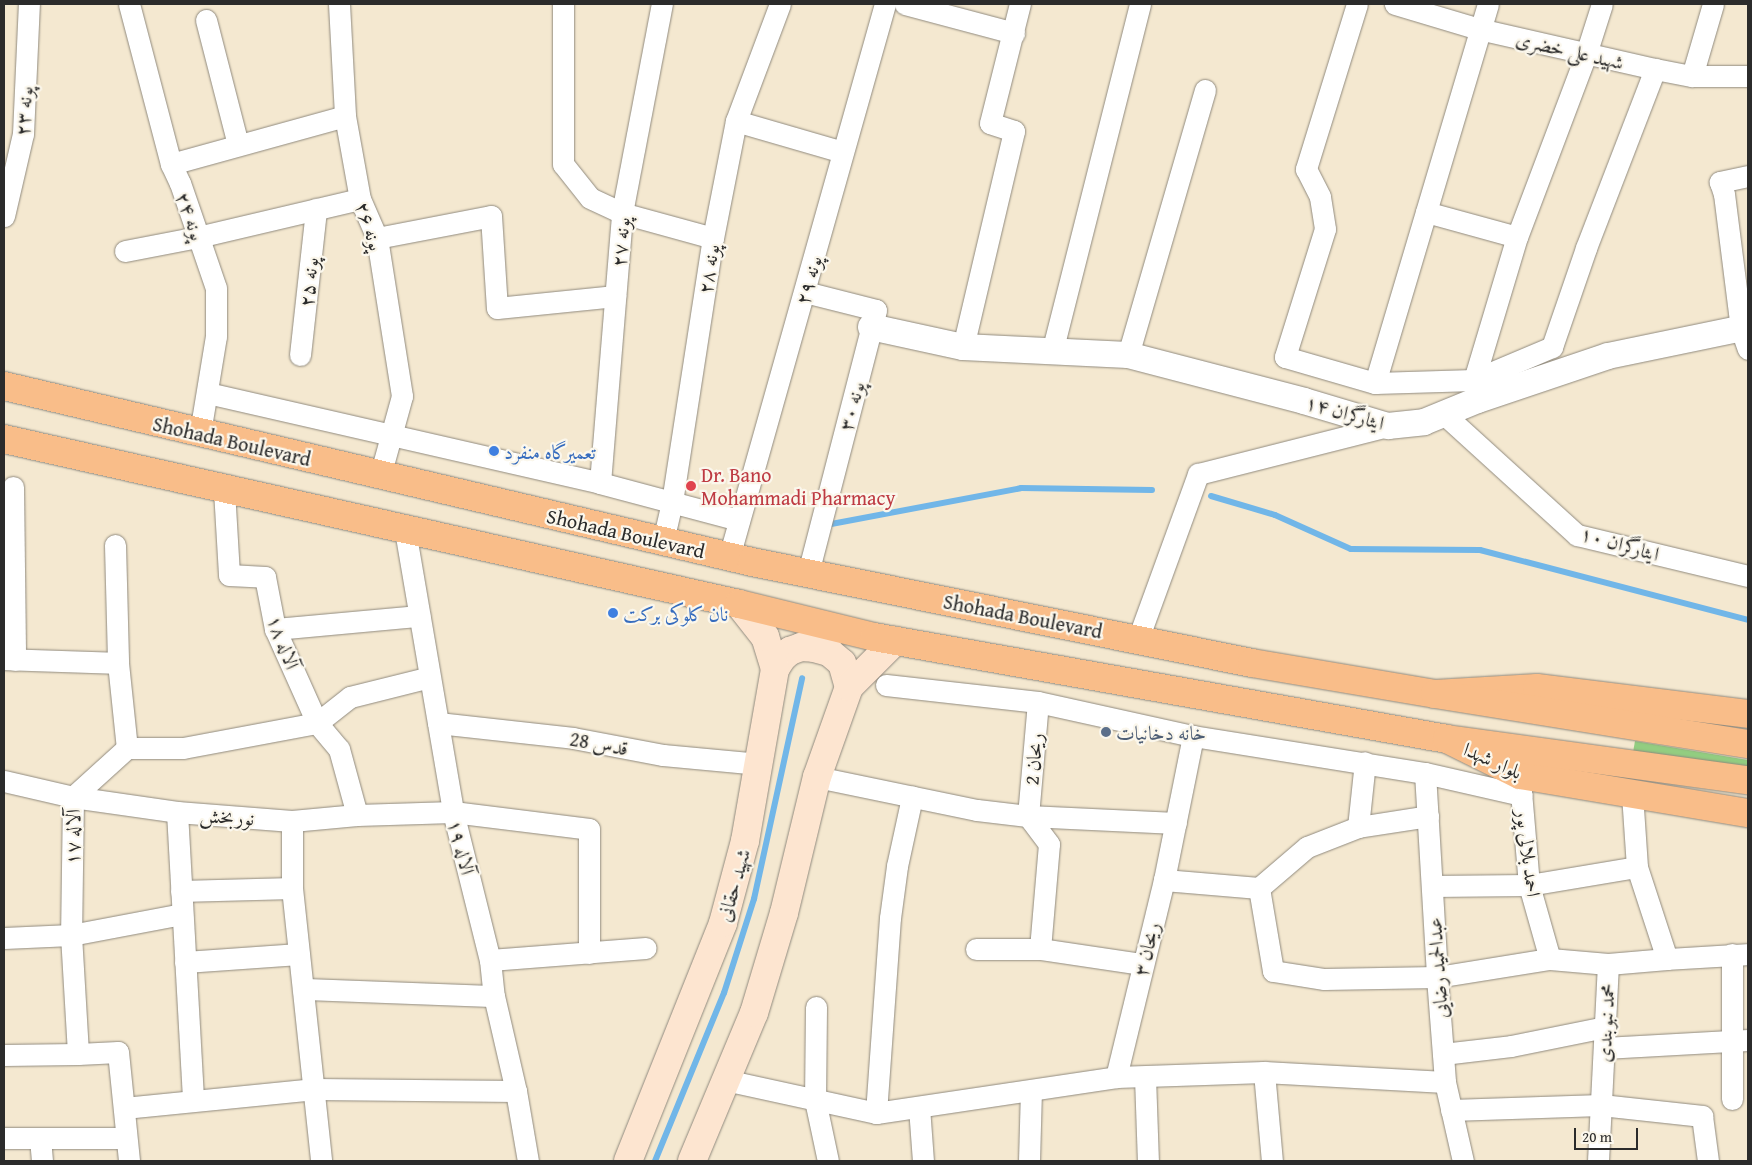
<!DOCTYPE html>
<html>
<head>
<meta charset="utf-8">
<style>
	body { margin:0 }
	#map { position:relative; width:1752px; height:1165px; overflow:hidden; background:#f4e8d0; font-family:"Gentium Book Plus",Amiri,serif }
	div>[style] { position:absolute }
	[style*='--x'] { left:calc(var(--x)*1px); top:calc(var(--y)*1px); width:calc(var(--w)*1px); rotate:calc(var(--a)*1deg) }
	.green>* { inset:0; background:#92cd81 }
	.stream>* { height:6px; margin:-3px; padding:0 3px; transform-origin:3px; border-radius:3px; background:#71b6e8 }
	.roads { filter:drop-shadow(0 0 1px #908a7e) drop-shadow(0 0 1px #908a7e) }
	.minor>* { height:21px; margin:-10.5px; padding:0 10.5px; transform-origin:10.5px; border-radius:10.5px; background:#fff }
	.tertiary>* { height:26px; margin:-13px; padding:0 13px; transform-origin:13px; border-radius:13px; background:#fff }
	.secondary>* { height:28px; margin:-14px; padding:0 14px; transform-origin:14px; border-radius:14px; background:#fde5d0 }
	.primary>* { height:28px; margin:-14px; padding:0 14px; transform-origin:14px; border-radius:14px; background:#f9bd89 }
	.trunk>* { height:28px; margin:-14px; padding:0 14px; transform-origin:14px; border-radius:14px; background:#f9bd89 }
	.dots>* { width:14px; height:14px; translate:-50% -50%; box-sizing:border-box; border:2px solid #fbf7ec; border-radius:50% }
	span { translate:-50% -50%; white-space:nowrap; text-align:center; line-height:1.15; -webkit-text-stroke:4.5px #fbf7ec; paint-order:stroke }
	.street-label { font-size:20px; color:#2b2b2b }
	.shop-label { font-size:20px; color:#366cbe }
	.left { translate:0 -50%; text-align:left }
	.health-label { font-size:20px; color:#be3a42 }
	.service-label { font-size:20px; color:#4e5e75 }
	.frame { position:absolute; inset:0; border:5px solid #2b2b2b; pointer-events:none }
	.scale { position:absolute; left:1574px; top:1128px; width:64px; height:22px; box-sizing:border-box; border:2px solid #2b2b2b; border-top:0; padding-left:6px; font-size:15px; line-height:18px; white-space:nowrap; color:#2b2b2b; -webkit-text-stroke:4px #fbf7ec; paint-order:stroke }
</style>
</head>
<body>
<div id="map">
	<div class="green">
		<i style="clip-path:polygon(1635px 741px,1748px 760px,1748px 775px,1632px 758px)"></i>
	</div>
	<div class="stream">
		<i style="--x:1211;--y:496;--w:67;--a:16.5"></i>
		<i style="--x:1275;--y:515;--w:83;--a:24.1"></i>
		<i style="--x:1351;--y:549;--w:129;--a:0.4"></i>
		<i style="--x:1480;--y:550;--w:277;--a:14.6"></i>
		<i style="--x:826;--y:525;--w:198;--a:-10.7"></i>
		<i style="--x:1021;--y:488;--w:131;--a:0.9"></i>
		<i style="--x:655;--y:1161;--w:182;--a:-67.7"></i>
		<i style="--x:724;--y:993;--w:99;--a:-72.3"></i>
		<i style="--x:754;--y:899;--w:226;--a:-77.7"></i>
	</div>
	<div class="roads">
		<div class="minor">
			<i style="--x:129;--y:4;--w:165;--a:75.3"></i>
			<i style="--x:171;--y:164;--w:21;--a:65"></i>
			<i style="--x:180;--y:183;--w:111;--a:71.1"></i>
			<i style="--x:216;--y:288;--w:48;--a:90"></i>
			<i style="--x:216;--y:336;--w:98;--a:99.4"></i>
			<i style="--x:339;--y:4;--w:112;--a:86.9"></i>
			<i style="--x:345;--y:116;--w:84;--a:79.8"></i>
			<i style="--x:360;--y:199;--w:43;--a:66.4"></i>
			<i style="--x:377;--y:238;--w:160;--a:81"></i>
			<i style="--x:402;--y:396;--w:83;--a:105.4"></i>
			<i style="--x:563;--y:4;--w:160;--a:90"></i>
			<i style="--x:563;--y:164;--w:43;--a:51.5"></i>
			<i style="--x:590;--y:198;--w:35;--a:25"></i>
			<i style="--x:622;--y:213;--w:94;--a:15.4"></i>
			<i style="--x:905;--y:4;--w:113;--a:14.9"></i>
			<i style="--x:1357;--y:4;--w:173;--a:107.2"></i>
			<i style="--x:1306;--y:169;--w:31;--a:63"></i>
			<i style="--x:1320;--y:197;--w:32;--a:81"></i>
			<i style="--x:1325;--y:229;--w:134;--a:107.4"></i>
			<i style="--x:1285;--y:357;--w:94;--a:16.1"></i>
			<i style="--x:1375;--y:383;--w:99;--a:-1.7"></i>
			<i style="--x:1474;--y:380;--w:85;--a:-22.9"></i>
			<i style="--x:1552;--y:347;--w:105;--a:-71"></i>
			<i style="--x:1586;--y:248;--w:192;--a:-68.9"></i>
			<i style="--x:1395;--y:4;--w:88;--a:16.6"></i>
			<i style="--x:1479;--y:29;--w:180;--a:12.8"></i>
			<i style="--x:1655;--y:69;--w:38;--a:11"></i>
			<i style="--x:1692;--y:76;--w:56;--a:0"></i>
			<i style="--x:206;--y:20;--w:129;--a:75.6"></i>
			<i style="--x:1692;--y:76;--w:75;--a:-73.7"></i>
			<i style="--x:736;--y:121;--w:111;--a:16.2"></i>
			<i style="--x:171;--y:164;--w:180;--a:-15.4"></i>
			<i style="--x:1748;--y:176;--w:29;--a:168"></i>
			<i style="--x:1720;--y:182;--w:13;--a:72"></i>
			<i style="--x:1724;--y:194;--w:136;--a:82.8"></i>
			<i style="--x:1741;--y:329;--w:21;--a:71"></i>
			<i style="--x:1426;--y:212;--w:94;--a:15.4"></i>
			<i style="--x:4;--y:216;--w:84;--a:-77"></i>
			<i style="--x:23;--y:134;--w:130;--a:-87.4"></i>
			<i style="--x:377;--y:238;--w:116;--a:-10.9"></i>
			<i style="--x:491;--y:216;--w:92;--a:86.3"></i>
			<i style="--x:497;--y:308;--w:119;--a:-5.8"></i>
			<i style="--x:125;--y:251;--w:74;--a:-10.9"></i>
			<i style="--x:198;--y:237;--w:166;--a:-13.2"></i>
			<i style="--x:805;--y:292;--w:73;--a:14.2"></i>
			<i style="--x:876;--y:310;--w:272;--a:104.5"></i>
			<i style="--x:963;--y:347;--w:222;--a:-76.7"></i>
			<i style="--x:1014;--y:131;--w:25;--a:-162"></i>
			<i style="--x:990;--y:123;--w:123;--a:-75.9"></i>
			<i style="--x:1052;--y:352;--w:359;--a:-75.8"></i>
			<i style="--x:300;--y:355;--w:147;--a:-83.7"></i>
			<i style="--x:1128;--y:355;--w:276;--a:-73.8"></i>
			<i style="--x:1474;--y:380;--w:149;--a:-73.3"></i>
			<i style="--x:1517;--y:237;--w:196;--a:-69.3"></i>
			<i style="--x:1586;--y:54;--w:52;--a:-72.3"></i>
			<i style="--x:1375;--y:383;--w:395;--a:-73.4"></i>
			<i style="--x:208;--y:393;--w:402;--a:12.9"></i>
			<i style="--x:600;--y:483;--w:144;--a:14.9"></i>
			<i style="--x:1444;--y:414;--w:180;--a:42.3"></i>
			<i style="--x:1577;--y:535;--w:176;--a:13.5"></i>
			<i style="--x:600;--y:483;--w:271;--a:-85.3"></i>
			<i style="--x:622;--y:213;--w:213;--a:-79.2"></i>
			<i style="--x:13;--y:487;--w:173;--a:89.3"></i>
			<i style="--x:224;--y:490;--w:85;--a:86.6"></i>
			<i style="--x:229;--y:575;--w:36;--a:3"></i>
			<i style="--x:265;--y:577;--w:53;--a:79.1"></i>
			<i style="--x:275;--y:629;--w:103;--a:65.9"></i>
			<i style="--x:317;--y:723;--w:34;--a:50"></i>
			<i style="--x:339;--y:749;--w:68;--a:74.7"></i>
			<i style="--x:405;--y:530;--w:286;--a:80.3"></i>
			<i style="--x:453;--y:812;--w:153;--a:76"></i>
			<i style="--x:490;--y:960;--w:36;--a:84"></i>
			<i style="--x:494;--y:996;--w:98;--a:77"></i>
			<i style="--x:516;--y:1091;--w:71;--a:80.3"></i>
			<i style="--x:663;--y:541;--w:40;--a:-77"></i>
			<i style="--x:672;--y:502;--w:267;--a:-81.2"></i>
			<i style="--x:713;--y:238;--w:119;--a:-78.9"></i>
			<i style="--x:736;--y:121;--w:125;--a:-69.4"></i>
			<i style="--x:115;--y:545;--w:118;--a:88.5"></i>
			<i style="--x:118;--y:663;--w:85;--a:84"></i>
			<i style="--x:127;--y:748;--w:73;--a:137.8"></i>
			<i style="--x:73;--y:797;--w:138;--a:90.8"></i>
			<i style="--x:71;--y:935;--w:119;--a:86.6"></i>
			<i style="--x:78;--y:1054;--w:40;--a:-2.9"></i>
			<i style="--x:118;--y:1052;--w:110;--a:84.2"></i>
			<i style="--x:729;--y:557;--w:575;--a:-74.25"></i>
			<i style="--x:275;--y:629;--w:145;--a:-5.2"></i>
			<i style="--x:1138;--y:639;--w:176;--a:-70"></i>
			<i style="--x:1198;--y:474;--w:196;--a:-14.2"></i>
			<i style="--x:4;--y:659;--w:114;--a:2"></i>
			<i style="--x:886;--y:685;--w:153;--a:6.4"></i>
			<i style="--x:1038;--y:702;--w:159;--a:12.4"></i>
			<i style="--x:1193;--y:736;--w:235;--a:9.1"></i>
			<i style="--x:1425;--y:773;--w:99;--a:12.8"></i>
			<i style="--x:438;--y:723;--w:136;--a:6.3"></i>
			<i style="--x:573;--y:738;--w:92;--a:10.7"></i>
			<i style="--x:663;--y:755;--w:97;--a:5.3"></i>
			<i style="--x:127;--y:748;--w:56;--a:0"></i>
			<i style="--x:183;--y:748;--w:136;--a:-10.6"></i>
			<i style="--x:317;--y:723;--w:42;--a:-38.2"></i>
			<i style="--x:350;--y:697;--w:82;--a:-14"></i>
			<i style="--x:1425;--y:773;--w:204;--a:86.6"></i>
			<i style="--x:1437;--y:977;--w:105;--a:85.6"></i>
			<i style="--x:1445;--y:1082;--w:81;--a:77.2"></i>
			<i style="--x:817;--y:777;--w:163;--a:11.7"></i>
			<i style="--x:977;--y:810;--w:51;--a:6.7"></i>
			<i style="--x:1028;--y:816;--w:148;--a:2.7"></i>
			<i style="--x:1520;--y:780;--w:105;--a:85.1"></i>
			<i style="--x:1529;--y:885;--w:77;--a:74.2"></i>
			<i style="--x:4;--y:781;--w:71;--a:13.1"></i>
			<i style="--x:73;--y:797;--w:105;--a:8.2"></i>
			<i style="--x:177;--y:812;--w:115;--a:4.5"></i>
			<i style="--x:292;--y:821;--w:65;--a:-5.3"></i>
			<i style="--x:357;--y:815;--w:96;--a:-1.8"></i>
			<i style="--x:453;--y:812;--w:137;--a:7.1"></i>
			<i style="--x:589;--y:829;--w:124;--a:90"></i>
			<i style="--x:177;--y:812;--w:288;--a:86.8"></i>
			<i style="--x:292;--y:821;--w:67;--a:90"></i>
			<i style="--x:292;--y:888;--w:275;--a:83.9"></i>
			<i style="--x:1358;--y:827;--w:65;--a:-83.9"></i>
			<i style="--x:1164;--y:880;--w:95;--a:4.8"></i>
			<i style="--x:1259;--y:888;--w:63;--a:-40.5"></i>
			<i style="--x:1307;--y:847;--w:55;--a:-21.4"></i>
			<i style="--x:1358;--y:827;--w:71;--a:-8.9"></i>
			<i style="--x:1432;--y:886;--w:97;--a:-0.6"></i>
			<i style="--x:1529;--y:885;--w:109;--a:-9.5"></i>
			<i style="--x:1259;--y:888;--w:84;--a:80.4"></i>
			<i style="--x:1273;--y:971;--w:52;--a:8.9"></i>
			<i style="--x:1324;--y:979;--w:113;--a:-1"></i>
			<i style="--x:1437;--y:977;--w:114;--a:-9.1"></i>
			<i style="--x:1550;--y:959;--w:58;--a:4.9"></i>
			<i style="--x:181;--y:891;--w:111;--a:-1.5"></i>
			<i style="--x:4;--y:938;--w:67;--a:-2.6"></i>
			<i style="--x:71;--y:935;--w:113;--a:-10.7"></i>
			<i style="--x:976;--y:949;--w:64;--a:0"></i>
			<i style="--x:1040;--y:949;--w:105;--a:-85.1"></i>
			<i style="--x:1049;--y:844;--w:35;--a:-127"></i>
			<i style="--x:1028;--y:816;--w:114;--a:-85"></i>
			<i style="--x:1040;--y:949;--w:103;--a:8.4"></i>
			<i style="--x:1732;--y:954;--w:145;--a:90"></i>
			<i style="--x:1667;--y:959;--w:81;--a:-3.5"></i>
			<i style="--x:490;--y:960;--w:156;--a:-4.4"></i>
			<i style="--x:185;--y:962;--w:114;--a:-4"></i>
			<i style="--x:303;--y:989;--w:191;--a:2.1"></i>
			<i style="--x:816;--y:1007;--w:93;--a:90.6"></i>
			<i style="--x:815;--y:1100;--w:62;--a:78"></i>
			<i style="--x:1604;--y:1048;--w:144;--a:-3.2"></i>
			<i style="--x:1443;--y:1054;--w:68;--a:-6.7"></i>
			<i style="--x:1511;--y:1046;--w:96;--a:-11.4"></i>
			<i style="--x:4;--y:1055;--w:74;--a:-0.8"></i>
			<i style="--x:1264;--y:1072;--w:89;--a:84.9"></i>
			<i style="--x:1116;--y:1077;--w:148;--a:-1.9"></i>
			<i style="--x:1264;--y:1072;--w:181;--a:3.2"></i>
			<i style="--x:1145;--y:1077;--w:84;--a:88"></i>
			<i style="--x:725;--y:1080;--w:155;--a:12.3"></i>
			<i style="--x:876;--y:1113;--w:243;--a:-8.5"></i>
			<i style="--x:1116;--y:1077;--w:203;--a:-76.3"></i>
			<i style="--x:1164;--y:880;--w:147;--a:-78.6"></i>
			<i style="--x:919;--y:1107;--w:54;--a:85.8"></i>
			<i style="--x:124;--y:1108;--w:192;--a:-5.7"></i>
			<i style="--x:315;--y:1089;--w:201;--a:0.6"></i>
			<i style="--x:1451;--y:1110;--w:150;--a:-1.9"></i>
			<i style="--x:1601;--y:1105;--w:102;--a:6.2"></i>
			<i style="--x:1702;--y:1116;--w:45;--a:82.4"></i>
			<i style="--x:876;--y:1113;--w:196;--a:-85.9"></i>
			<i style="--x:890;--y:918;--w:52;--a:-82.3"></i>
			<i style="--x:897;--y:866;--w:71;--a:-77.7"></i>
			<i style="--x:4;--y:1138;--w:122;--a:0"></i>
			<i style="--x:40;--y:1138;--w:23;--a:85"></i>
			<i style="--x:1029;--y:1161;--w:70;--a:-88.4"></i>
			<i style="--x:1598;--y:1161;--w:197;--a:-87.1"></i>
			<i style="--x:1608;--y:964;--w:59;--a:-4.8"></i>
			<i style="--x:1667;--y:959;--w:97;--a:-108.1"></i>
			<i style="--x:1637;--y:867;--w:74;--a:-93.9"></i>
		</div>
		<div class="tertiary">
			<i style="--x:871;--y:327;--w:94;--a:12.3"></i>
			<i style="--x:963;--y:347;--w:165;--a:2.8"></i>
			<i style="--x:1128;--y:355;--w:182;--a:14.6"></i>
			<i style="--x:1304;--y:401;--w:88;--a:16.6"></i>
			<i style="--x:1388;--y:426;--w:36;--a:-6"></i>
			<i style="--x:1424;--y:422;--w:58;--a:-22.2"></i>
			<i style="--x:1478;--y:400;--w:137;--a:-18.7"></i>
			<i style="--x:1608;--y:356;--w:143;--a:-11.7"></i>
		</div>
		<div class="secondary">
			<i style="--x:775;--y:669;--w:13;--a:-58"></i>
			<i style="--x:782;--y:658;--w:11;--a:-41"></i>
			<i style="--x:790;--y:651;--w:12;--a:-20"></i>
			<i style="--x:801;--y:647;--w:13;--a:4"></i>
			<i style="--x:814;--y:648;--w:16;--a:15"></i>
			<i style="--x:829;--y:652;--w:17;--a:40"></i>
			<i style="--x:842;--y:663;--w:25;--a:74"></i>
			<i style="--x:628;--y:1161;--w:256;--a:-68.2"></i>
			<i style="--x:723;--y:923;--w:85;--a:-75"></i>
			<i style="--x:745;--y:841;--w:175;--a:-80.1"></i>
			<i style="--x:775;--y:669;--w:34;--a:-107"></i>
			<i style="--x:765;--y:637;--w:42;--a:-128.2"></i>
			<i style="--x:692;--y:1161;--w:160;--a:-67.3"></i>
			<i style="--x:754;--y:1013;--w:104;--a:-73.3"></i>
			<i style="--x:784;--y:913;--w:140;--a:-76.4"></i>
			<i style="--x:817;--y:777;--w:96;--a:-70.4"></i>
			<i style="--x:849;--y:687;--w:65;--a:-45"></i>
		</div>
		<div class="primary">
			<i style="--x:4;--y:386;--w:768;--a:13.24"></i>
			<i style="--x:752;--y:562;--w:510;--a:11.42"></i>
			<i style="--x:1252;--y:663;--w:186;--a:9.6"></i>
			<i style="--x:1435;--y:694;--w:102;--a:-3.4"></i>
			<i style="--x:1537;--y:688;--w:213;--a:7"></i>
			<i style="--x:4;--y:439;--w:753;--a:12.65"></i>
			<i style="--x:739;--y:604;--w:139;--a:13.7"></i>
			<i style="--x:874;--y:637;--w:582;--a:10.09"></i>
			<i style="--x:1447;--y:739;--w:81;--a:26.3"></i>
			<i style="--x:1520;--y:775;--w:231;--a:9.5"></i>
		</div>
		<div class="trunk">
			<i style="--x:1435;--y:694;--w:317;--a:9.1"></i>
			<i style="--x:1447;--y:739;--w:304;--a:7.8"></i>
		</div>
	</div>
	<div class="dots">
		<i style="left:494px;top:451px;background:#3f7fe0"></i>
		<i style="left:691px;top:486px;background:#e0444e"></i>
		<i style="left:613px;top:613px;background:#3f7fe0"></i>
		<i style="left:1106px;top:732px;background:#5c6f8a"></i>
	</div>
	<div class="street-label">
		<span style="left:1570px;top:50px;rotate:13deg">شهید علی خضری</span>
		<span style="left:23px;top:111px;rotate:-85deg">پونه ۲۳</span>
		<span style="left:191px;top:216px;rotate:71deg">پونه ۲۴</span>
		<span style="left:370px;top:226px;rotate:72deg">پونه ۲۶</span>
		<span style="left:620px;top:242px;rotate:-85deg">پونه ۲۷</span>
		<span style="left:708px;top:269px;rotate:-81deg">پونه ۲۸</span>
		<span style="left:808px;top:280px;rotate:-74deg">پونه ۲۹</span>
		<span style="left:308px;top:282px;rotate:-84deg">پونه ۲۵</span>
		<span style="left:851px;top:406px;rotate:-75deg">پونه ۳۰</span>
		<span style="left:1345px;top:412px;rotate:16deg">ایثارگران ۱۴</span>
		<span style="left:232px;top:441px;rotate:13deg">Shohada Boulevard</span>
		<span style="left:626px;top:533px;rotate:13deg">Shohada Boulevard</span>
		<span style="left:1620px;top:543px;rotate:16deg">ایثارگران ۱۰</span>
		<span style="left:1023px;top:616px;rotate:11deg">Shohada Boulevard</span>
		<span style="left:284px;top:642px;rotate:70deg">آلاله ۱۸</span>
		<span style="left:599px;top:743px;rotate:10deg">قدس 28</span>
		<span style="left:1033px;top:759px;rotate:-85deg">ریحان 2</span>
		<span style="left:1493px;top:760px;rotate:24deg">بلوار شهدا</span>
		<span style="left:227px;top:816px;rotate:4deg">نوربخش</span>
		<span style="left:72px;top:837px;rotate:-89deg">آلاله ۱۷</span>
		<span style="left:462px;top:847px;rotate:76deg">آلاله ۱۹</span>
		<span style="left:1529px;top:853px;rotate:83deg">احمد بلالی پور</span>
		<span style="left:733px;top:885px;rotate:-74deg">شهید حقانی</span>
		<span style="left:1146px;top:949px;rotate:-76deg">ریحان ۳</span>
		<span style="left:1437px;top:968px;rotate:-94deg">عبدالحمید رضایی</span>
		<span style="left:1605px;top:1023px;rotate:-87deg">محمد نبوبندی</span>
	</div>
	<div class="shop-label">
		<span class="left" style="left:504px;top:451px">تعمیرگاه منفرد</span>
		<span class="left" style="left:623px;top:613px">نان کلوکی برکت</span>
	</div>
	<div class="health-label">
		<span class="left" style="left:701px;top:486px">Dr. Bano<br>Mohammadi Pharmacy</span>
	</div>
	<div class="service-label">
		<span class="left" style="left:1116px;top:732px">خانه دخانیات</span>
	</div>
	<div class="frame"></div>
	<div class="scale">20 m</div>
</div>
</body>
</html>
